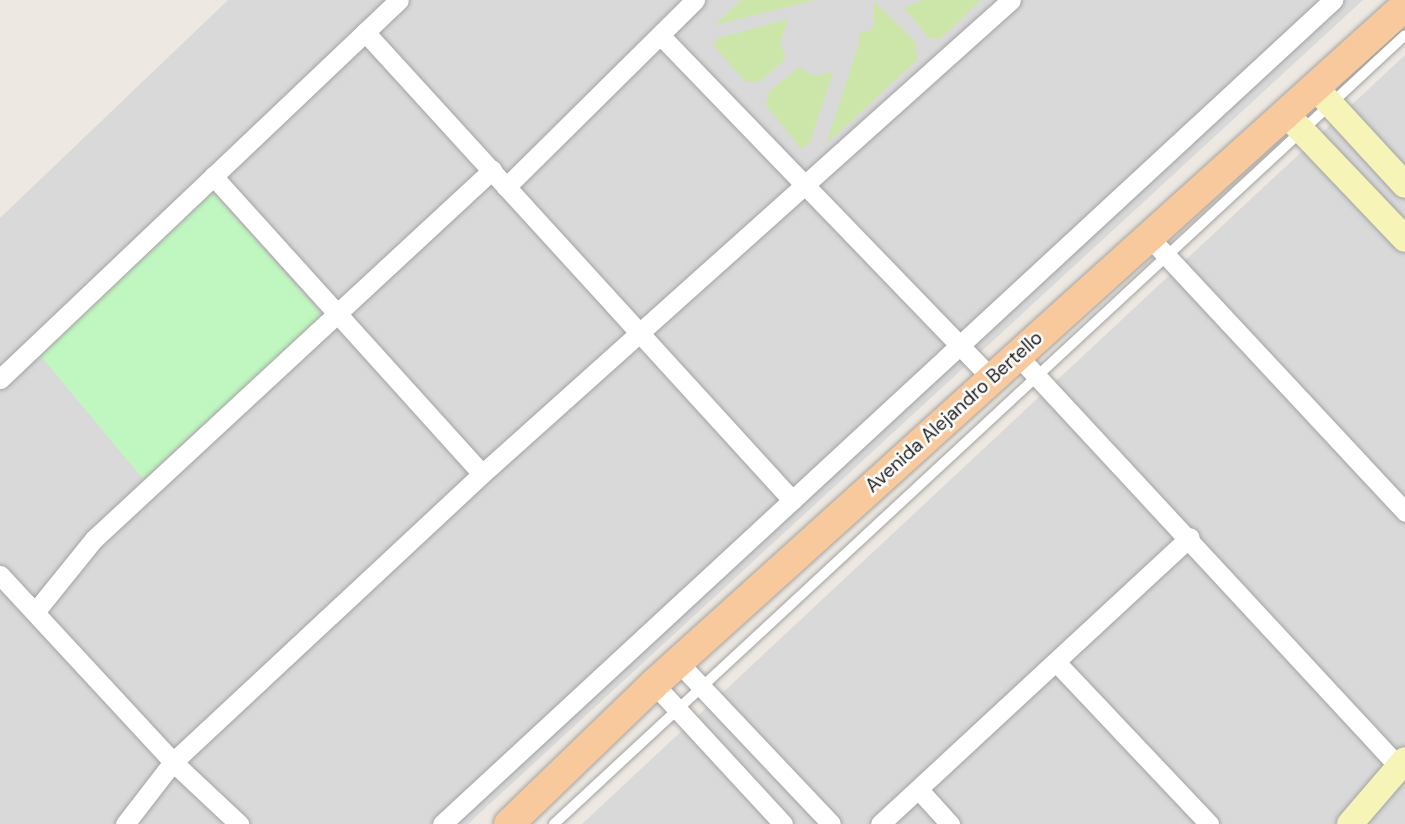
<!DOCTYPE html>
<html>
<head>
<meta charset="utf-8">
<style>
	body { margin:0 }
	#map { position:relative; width:1405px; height:824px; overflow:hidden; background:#ede9e2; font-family:"DM Sans",sans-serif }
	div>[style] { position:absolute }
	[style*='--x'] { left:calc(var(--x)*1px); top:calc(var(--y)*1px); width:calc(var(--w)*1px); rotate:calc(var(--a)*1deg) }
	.residential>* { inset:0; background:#dad9d9 }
	.grass>* { inset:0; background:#cce6a9 }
	.park>* { inset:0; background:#c0f7c0 }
	.roads { filter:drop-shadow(0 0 2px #a3a3a3) drop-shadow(0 0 2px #a3a3a3) }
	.lane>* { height:10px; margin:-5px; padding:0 5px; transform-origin:5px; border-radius:5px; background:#fff }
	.street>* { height:19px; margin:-9.5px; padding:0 9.5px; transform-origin:9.5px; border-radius:9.5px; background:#fff }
	.secondary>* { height:26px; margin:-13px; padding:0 13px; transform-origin:13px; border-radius:13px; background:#f7f4b7 }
	.primary>* { height:30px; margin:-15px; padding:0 15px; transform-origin:15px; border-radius:15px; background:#f8c99c }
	span { translate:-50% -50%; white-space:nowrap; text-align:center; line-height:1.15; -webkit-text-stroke:5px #fff; paint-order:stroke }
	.street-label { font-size:19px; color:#1c1c1c }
</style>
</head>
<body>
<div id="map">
	<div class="residential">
		<i style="clip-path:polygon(228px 0,1363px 0,468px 824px,0 824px,0 218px)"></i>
		<i style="clip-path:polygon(1405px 55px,1405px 824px,582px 824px)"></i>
	</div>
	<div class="grass">
		<i style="clip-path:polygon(741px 0,814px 0,715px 25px)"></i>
		<i style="clip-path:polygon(873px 0,916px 42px,917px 60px,826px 144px,859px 43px,859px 31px,868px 32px,874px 26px)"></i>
		<i style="clip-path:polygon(922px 0,981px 0,939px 40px,928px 37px,904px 8px)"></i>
		<i style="clip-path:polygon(788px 19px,780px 43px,786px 58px,761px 81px,746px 82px,713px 45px,718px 38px)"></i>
		<i style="clip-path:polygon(799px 67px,813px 76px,833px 72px,810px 142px,802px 150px,766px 105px,769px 91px)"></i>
	</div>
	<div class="park">
		<i style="clip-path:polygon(213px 192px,323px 316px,143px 479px,40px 355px)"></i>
	</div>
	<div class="roads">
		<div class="lane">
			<i style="--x:554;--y:824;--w:1160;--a:-42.83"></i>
		</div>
		<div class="street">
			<i style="--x:365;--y:32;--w:634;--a:47.62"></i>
			<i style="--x:660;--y:35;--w:478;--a:46"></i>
			<i style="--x:213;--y:176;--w:401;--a:47.9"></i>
			<i style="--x:506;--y:187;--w:266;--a:-44.7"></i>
			<i style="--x:1149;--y:237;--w:376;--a:47"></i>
			<i style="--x:1017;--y:355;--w:562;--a:47.16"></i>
			<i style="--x:0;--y:379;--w:550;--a:-43.53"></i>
			<i style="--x:0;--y:575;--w:255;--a:47.2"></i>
			<i style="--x:173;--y:762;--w:91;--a:43.2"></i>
			<i style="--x:35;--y:612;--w:94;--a:-51.1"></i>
			<i style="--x:94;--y:539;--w:543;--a:-42.83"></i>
			<i style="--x:1056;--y:662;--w:223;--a:46.6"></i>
			<i style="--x:679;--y:663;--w:221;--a:46.6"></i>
			<i style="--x:654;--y:684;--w:190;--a:47.3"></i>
			<i style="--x:920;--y:791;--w:45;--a:47.7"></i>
			<i style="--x:125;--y:824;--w:78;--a:-52.3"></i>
			<i style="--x:173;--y:762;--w:422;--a:-43"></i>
			<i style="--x:482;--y:474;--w:710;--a:-41.86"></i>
			<i style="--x:442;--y:824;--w:1214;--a:-42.76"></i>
			<i style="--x:880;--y:824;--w:422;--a:-42.8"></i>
		</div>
		<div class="secondary">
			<i style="--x:1314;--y:86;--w:134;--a:47.4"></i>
			<i style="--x:1287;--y:115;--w:171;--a:46.4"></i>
			<i style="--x:1350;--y:824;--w:84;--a:-49.3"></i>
		</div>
		<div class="primary">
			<i style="--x:509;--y:824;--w:202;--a:-44"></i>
			<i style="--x:654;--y:684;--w:1012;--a:-42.08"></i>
		</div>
	</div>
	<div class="street-label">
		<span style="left:954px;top:412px;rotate:-42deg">Avenida Alejandro Bertello</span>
	</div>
</div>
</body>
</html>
